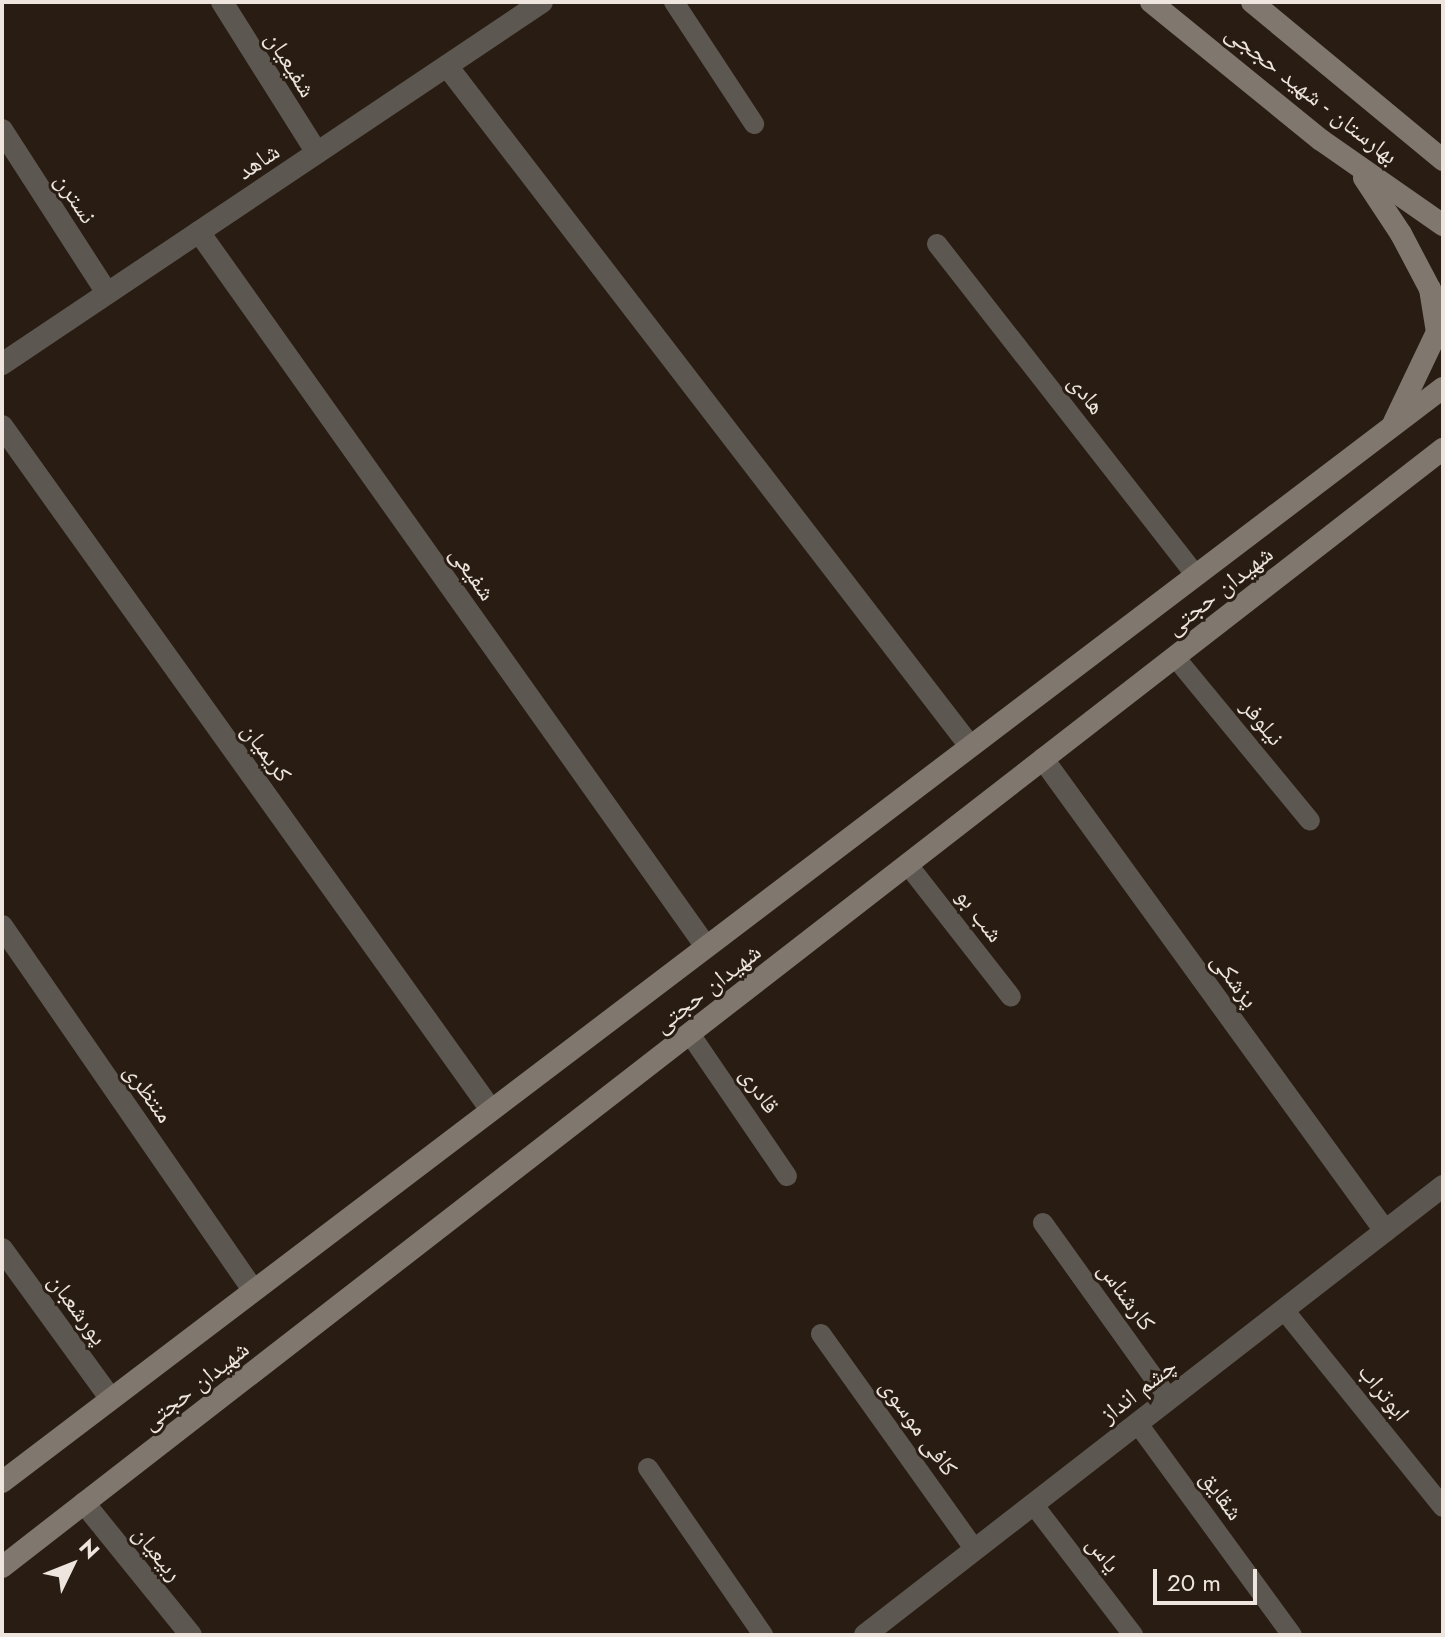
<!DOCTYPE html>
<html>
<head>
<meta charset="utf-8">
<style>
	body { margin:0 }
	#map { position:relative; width:1445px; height:1637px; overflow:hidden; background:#291d13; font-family:Jost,"Noto Naskh Arabic",sans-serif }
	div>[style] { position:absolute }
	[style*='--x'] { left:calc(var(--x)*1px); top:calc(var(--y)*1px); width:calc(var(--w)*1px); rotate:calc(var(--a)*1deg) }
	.service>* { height:20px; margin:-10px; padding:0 10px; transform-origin:10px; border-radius:10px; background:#5d5752 }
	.minor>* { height:22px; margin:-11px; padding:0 11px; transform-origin:11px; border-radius:11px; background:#5d5752 }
	.secondary>* { height:22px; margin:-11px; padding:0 11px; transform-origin:11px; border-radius:11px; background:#80776e }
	span { translate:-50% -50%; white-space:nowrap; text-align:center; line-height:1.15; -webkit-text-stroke:6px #291d13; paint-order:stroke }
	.street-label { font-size:24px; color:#ede5de }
	.frame { position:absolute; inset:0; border:4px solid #ede5de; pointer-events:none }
	.north { position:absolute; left:32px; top:1525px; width:80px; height:80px; -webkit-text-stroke:6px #291d13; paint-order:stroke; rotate:47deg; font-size:22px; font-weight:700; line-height:32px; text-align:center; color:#ede5de }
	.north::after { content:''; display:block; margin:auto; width:28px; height:36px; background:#ede5de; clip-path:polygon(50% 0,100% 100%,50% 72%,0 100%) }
	.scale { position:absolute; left:1153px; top:1569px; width:104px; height:36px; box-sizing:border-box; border:4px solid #ede5de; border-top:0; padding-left:10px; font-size:24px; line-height:28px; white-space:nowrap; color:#ede5de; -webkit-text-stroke:6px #291d13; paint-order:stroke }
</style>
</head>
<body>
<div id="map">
	<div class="service">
		<i style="--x:674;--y:2;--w:146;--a:56.7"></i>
		<i style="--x:937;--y:244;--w:421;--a:52"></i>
		<i style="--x:1175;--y:657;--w:212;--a:50.5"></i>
		<i style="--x:908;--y:865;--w:167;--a:52"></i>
		<i style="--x:690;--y:1034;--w:172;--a:55.7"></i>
		<i style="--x:1043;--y:1223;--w:216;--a:54.4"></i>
		<i style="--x:1284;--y:1310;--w:253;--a:51.1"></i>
		<i style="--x:821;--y:1334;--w:265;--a:54.5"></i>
		<i style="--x:1138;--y:1424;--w:261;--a:53.9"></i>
		<i style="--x:648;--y:1468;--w:203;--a:55.4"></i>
		<i style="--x:1033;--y:1504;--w:165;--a:52.6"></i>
	</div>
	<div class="minor">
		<i style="--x:222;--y:2;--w:178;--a:57.8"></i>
		<i style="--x:447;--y:66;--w:858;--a:52.44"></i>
		<i style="--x:2;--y:130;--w:194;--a:57.2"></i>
		<i style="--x:199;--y:232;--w:874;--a:54.64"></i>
		<i style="--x:2;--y:364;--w:650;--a:-33.84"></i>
		<i style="--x:2;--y:426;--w:837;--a:54.43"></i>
		<i style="--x:1043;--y:759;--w:583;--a:54.07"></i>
		<i style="--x:2;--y:926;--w:442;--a:55.4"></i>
		<i style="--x:2;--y:1249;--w:185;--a:54"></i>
		<i style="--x:84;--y:1503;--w:170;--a:51"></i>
		<i style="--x:865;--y:1635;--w:732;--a:-37.84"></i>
	</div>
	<div class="secondary">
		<i style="--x:1151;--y:2;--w:219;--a:39.1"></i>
		<i style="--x:1321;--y:140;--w:149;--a:34.9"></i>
		<i style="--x:1252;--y:2;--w:248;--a:39.6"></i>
		<i style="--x:1364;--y:178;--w:67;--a:56.5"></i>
		<i style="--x:1401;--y:234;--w:62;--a:62.2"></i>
		<i style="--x:1430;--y:289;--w:44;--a:80.8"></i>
		<i style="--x:1437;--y:332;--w:100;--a:115.5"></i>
		<i style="--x:2;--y:1482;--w:1809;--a:-37.21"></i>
		<i style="--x:2;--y:1567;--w:1824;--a:-37.81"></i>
	</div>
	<div class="street-label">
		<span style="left:291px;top:64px;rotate:58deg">شفیعیان</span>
		<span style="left:1312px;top:94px;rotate:38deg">بهارستان - شهید حججی</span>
		<span style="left:258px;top:161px;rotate:-34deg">شاهد</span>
		<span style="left:76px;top:198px;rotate:57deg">نسترن</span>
		<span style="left:1087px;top:394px;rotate:52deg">هادی</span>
		<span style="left:473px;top:573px;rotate:55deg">شفیعی</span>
		<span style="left:1219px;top:590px;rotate:-38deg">شهیدان حجتی</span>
		<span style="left:1263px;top:722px;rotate:51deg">نیلوفر</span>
		<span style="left:267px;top:752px;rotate:54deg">کریمیان</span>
		<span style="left:980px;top:915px;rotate:52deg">شب بو</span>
		<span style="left:1235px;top:980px;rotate:54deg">پزشکی</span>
		<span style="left:707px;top:988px;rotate:-38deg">شهیدان حجتی</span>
		<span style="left:760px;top:1090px;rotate:56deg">قادری</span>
		<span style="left:149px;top:1093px;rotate:55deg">منتظری</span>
		<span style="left:1127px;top:1296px;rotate:54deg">کارشناس</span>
		<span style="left:78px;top:1309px;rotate:54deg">پورشعبان</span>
		<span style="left:195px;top:1385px;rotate:-38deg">شهیدان حجتی</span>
		<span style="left:1138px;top:1390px;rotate:-38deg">چشم انداز</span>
		<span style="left:1384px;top:1392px;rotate:51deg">ابوتراب</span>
		<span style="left:919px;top:1427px;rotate:54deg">کافی موسوی</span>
		<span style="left:1222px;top:1495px;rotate:54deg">شقایق</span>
		<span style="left:158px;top:1553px;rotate:51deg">ربیعیان</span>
		<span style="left:1104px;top:1554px;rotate:53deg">یاس</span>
	</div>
	<div class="frame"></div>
	<div class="north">N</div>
	<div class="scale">20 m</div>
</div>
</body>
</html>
